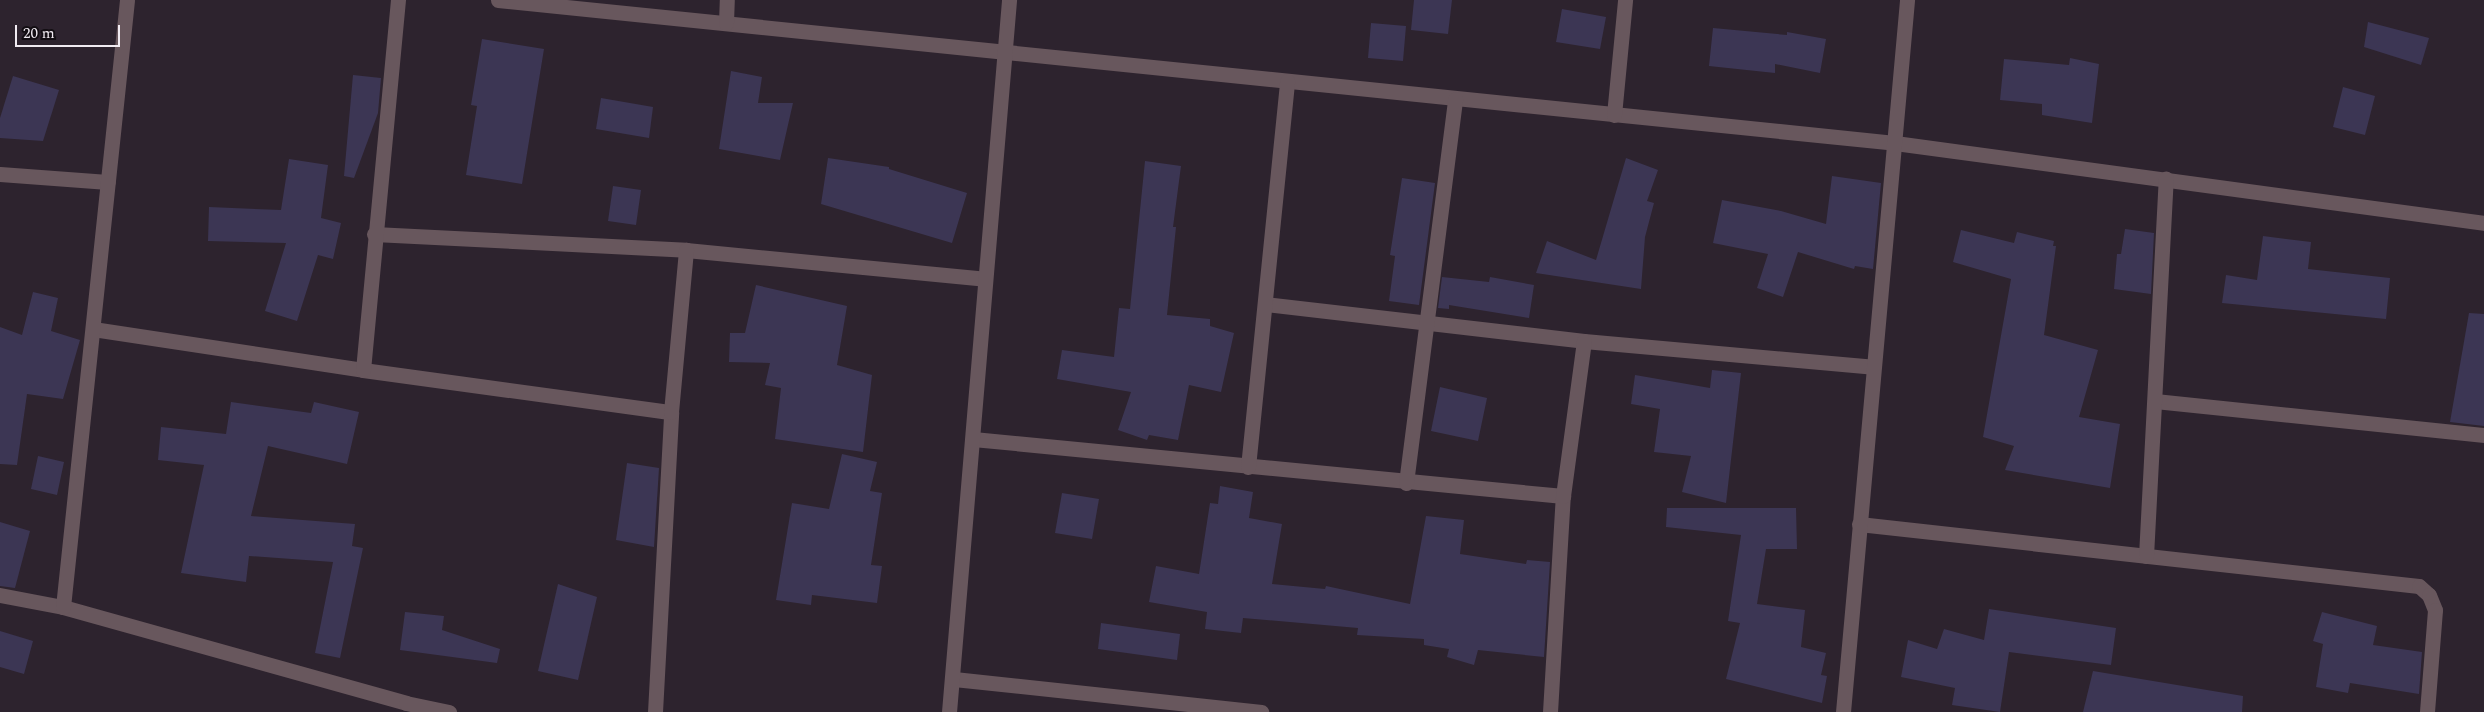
<!DOCTYPE html>
<html>
<head>
<meta charset="utf-8">
<style>
	body { margin:0 }
	#map { position:relative; width:2484px; height:712px; overflow:hidden; background:#2d232e; font-family:Spectral,serif }
	div>[style] { position:absolute }
	[style*='--x'] { left:calc(var(--x)*1px); top:calc(var(--y)*1px); width:calc(var(--w)*1px); rotate:calc(var(--a)*1deg) }
	.building>* { inset:0; background:#3c3654 }
	.street>* { height:15px; margin:-7.5px; padding:0 7.5px; transform-origin:7.5px; border-radius:7.5px; background:#68575d }
	span { translate:-50% -50%; white-space:nowrap; text-align:center; line-height:1.15; -webkit-text-stroke:4.5px #130e13; paint-order:stroke }
	.scale { position:absolute; left:15px; top:25px; width:105px; height:22px; box-sizing:border-box; border:2px solid #f1ebf2; border-top:0; padding-left:6px; font-size:15px; line-height:18px; white-space:nowrap; color:#f1ebf2; -webkit-text-stroke:4px #130e13; paint-order:stroke }
</style>
</head>
<body>
<div id="map">
	<div class="building">
		<i style="clip-path:polygon(1414px 0,1452px 0,1448px 34px,1411px 30px)"></i>
		<i style="clip-path:polygon(1562px 9px,1606px 17px,1600px 49px,1556px 42px)"></i>
		<i style="clip-path:polygon(2368px 22px,2429px 38px,2421px 65px,2364px 47px)"></i>
		<i style="clip-path:polygon(1371px 23px,1406px 26px,1403px 61px,1368px 58px)"></i>
		<i style="clip-path:polygon(1713px 28px,1787px 35px,1787px 32px,1826px 39px,1820px 73px,1775px 64px,1775px 73px,1709px 66px)"></i>
		<i style="clip-path:polygon(482px 39px,544px 49px,522px 184px,466px 175px,477px 106px,471px 105px)"></i>
		<i style="clip-path:polygon(2070px 58px,2099px 64px,2092px 123px,2042px 115px,2042px 104px,2000px 100px,2004px 59px,2069px 65px)"></i>
		<i style="clip-path:polygon(731px 71px,762px 77px,758px 103px,793px 103px,780px 160px,719px 149px)"></i>
		<i style="clip-path:polygon(353px 75px,381px 78px,378px 113px,354px 178px,344px 176px)"></i>
		<i style="clip-path:polygon(13px 76px,59px 90px,43px 141px,0 138px,0 118px)"></i>
		<i style="clip-path:polygon(2343px 87px,2375px 96px,2365px 135px,2333px 127px)"></i>
		<i style="clip-path:polygon(601px 98px,653px 107px,649px 138px,596px 129px)"></i>
		<i style="clip-path:polygon(828px 158px,889px 167px,889px 169px,967px 193px,952px 243px,821px 204px)"></i>
		<i style="clip-path:polygon(1626px 158px,1658px 170px,1647px 201px,1654px 203px,1645px 237px,1641px 289px,1536px 273px,1547px 241px,1596px 260px)"></i>
		<i style="clip-path:polygon(289px 159px,328px 165px,321px 218px,341px 223px,333px 259px,318px 255px,297px 321px,265px 311px,286px 243px,208px 241px,209px 207px,281px 210px)"></i>
		<i style="clip-path:polygon(1145px 161px,1181px 166px,1173px 227px,1176px 227px,1167px 315px,1210px 319px,1210px 326px,1234px 333px,1221px 392px,1189px 385px,1178px 440px,1149px 435px,1147px 440px,1118px 430px,1131px 392px,1057px 379px,1062px 350px,1114px 357px,1119px 308px,1130px 309px)"></i>
		<i style="clip-path:polygon(1832px 176px,1881px 183px,1873px 269px,1855px 266px,1854px 269px,1798px 252px,1783px 297px,1757px 288px,1768px 254px,1713px 243px,1722px 200px,1781px 211px,1826px 224px)"></i>
		<i style="clip-path:polygon(1402px 178px,1435px 183px,1419px 305px,1389px 301px,1395px 256px,1390px 255px)"></i>
		<i style="clip-path:polygon(613px 186px,641px 190px,636px 225px,608px 221px)"></i>
		<i style="clip-path:polygon(2125px 229px,2154px 233px,2151px 294px,2114px 289px,2117px 254px,2121px 254px)"></i>
		<i style="clip-path:polygon(1961px 230px,2014px 243px,2017px 232px,2054px 241px,2053px 246px,2056px 246px,2044px 335px,2098px 350px,2079px 417px,2120px 424px,2110px 488px,2005px 470px,2014px 446px,1983px 437px,2011px 279px,1953px 262px)"></i>
		<i style="clip-path:polygon(2263px 236px,2311px 242px,2308px 269px,2390px 278px,2386px 319px,2222px 303px,2226px 275px,2257px 280px)"></i>
		<i style="clip-path:polygon(1442px 277px,1489px 282px,1490px 277px,1534px 285px,1529px 318px,1449px 305px,1449px 309px,1438px 308px)"></i>
		<i style="clip-path:polygon(756px 285px,847px 306px,837px 365px,872px 375px,863px 452px,775px 439px,781px 388px,765px 385px,770px 363px,729px 362px,730px 333px,745px 333px)"></i>
		<i style="clip-path:polygon(33px 292px,58px 298px,51px 331px,80px 340px,63px 399px,27px 394px,17px 465px,0 464px,0 327px,22px 335px)"></i>
		<i style="clip-path:polygon(2469px 313px,2484px 314px,2484px 426px,2450px 422px)"></i>
		<i style="clip-path:polygon(1712px 370px,1741px 373px,1726px 503px,1682px 492px,1691px 456px,1654px 452px,1660px 409px,1631px 404px,1635px 375px,1710px 388px)"></i>
		<i style="clip-path:polygon(1440px 387px,1487px 398px,1478px 441px,1431px 431px)"></i>
		<i style="clip-path:polygon(231px 402px,311px 413px,314px 402px,359px 412px,347px 464px,268px 446px,251px 516px,355px 524px,352px 546px,363px 548px,340px 658px,315px 653px,333px 562px,249px 556px,246px 582px,181px 573px,204px 465px,158px 460px,161px 427px,226px 434px)"></i>
		<i style="clip-path:polygon(842px 454px,877px 462px,870px 491px,882px 493px,871px 565px,882px 566px,877px 603px,812px 595px,811px 605px,776px 600px,792px 503px,829px 509px)"></i>
		<i style="clip-path:polygon(38px 456px,64px 462px,57px 495px,31px 489px)"></i>
		<i style="clip-path:polygon(627px 463px,659px 468px,654px 547px,616px 540px)"></i>
		<i style="clip-path:polygon(1220px 486px,1253px 492px,1249px 518px,1282px 524px,1272px 584px,1325px 589px,1326px 586px,1410px 604px,1426px 516px,1464px 520px,1460px 554px,1526px 564px,1527px 560px,1550px 562px,1544px 657px,1478px 650px,1474px 665px,1447px 657px,1449px 649px,1424px 645px,1424px 639px,1357px 635px,1358px 628px,1243px 618px,1241px 633px,1205px 629px,1207px 612px,1149px 602px,1156px 566px,1199px 574px,1210px 503px,1218px 504px)"></i>
		<i style="clip-path:polygon(1062px 493px,1099px 499px,1092px 539px,1055px 533px)"></i>
		<i style="clip-path:polygon(1667px 508px,1796px 508px,1797px 549px,1766px 549px,1757px 604px,1805px 610px,1801px 647px,1826px 653px,1821px 675px,1827px 676px,1822px 703px,1726px 679px,1740px 623px,1728px 621px,1741px 535px,1666px 527px)"></i>
		<i style="clip-path:polygon(0 522px,30px 531px,15px 588px,0 586px)"></i>
		<i style="clip-path:polygon(558px 584px,597px 597px,578px 680px,538px 671px)"></i>
		<i style="clip-path:polygon(1989px 609px,2116px 628px,2111px 665px,2009px 652px,2000px 712px,1952px 705px,1955px 688px,1901px 677px,1908px 640px,1937px 649px,1944px 629px,1984px 640px)"></i>
		<i style="clip-path:polygon(405px 612px,444px 616px,442px 630px,500px 649px,497px 663px,400px 650px)"></i>
		<i style="clip-path:polygon(2322px 612px,2377px 626px,2373px 645px,2422px 652px,2419px 694px,2350px 683px,2348px 693px,2316px 687px,2323px 644px,2313px 641px)"></i>
		<i style="clip-path:polygon(1101px 623px,1180px 634px,1177px 660px,1098px 649px)"></i>
		<i style="clip-path:polygon(0 631px,33px 641px,24px 674px,0 667px)"></i>
		<i style="clip-path:polygon(2093px 671px,2243px 696px,2242px 712px,2083px 712px)"></i>
	</div>
	<div class="street">
		<i style="--x:498;--y:0;--w:1404;--a:5.84"></i>
		<i style="--x:1895;--y:143;--w:594;--a:7.73"></i>
		<i style="--x:726;--y:23;--w:23;--a:-88"></i>
		<i style="--x:1614;--y:115;--w:116;--a:-84.5"></i>
		<i style="--x:0;--y:174;--w:108;--a:4.2"></i>
		<i style="--x:374;--y:234;--w:312;--a:2.9"></i>
		<i style="--x:686;--y:250;--w:300;--a:5.5"></i>
		<i style="--x:1265;--y:304;--w:321;--a:6.6"></i>
		<i style="--x:1584;--y:341;--w:290;--a:5.1"></i>
		<i style="--x:93;--y:329;--w:273;--a:8.6"></i>
		<i style="--x:363;--y:370;--w:311;--a:7.8"></i>
		<i style="--x:363;--y:370;--w:372;--a:-84.6"></i>
		<i style="--x:2155;--y:401;--w:331;--a:5.9"></i>
		<i style="--x:973;--y:439;--w:593;--a:5.52"></i>
		<i style="--x:1248;--y:467;--w:388;--a:-84.2"></i>
		<i style="--x:1406;--y:483;--w:387;--a:-82.7"></i>
		<i style="--x:1859;--y:524;--w:563;--a:6.32"></i>
		<i style="--x:2419;--y:586;--w:13;--a:42"></i>
		<i style="--x:2429;--y:595;--w:16;--a:68"></i>
		<i style="--x:2435;--y:610;--w:102;--a:94.5"></i>
		<i style="--x:2146;--y:556;--w:378;--a:-87"></i>
		<i style="--x:0;--y:595;--w:64;--a:10.8"></i>
		<i style="--x:63;--y:607;--w:356;--a:15.6"></i>
		<i style="--x:406;--y:703;--w:44;--a:11.8"></i>
		<i style="--x:63;--y:607;--w:610;--a:-83.98"></i>
		<i style="--x:954;--y:679;--w:309;--a:6.1"></i>
		<i style="--x:655;--y:712;--w:300;--a:-86.9"></i>
		<i style="--x:671;--y:412;--w:163;--a:-84.7"></i>
		<i style="--x:949;--y:712;--w:715;--a:-85.18"></i>
		<i style="--x:1550;--y:712;--w:216;--a:-86.6"></i>
		<i style="--x:1563;--y:496;--w:156;--a:-82.3"></i>
		<i style="--x:1843;--y:712;--w:715;--a:-84.86"></i>
	</div>
	<div class="scale">20 m</div>
</div>
</body>
</html>
